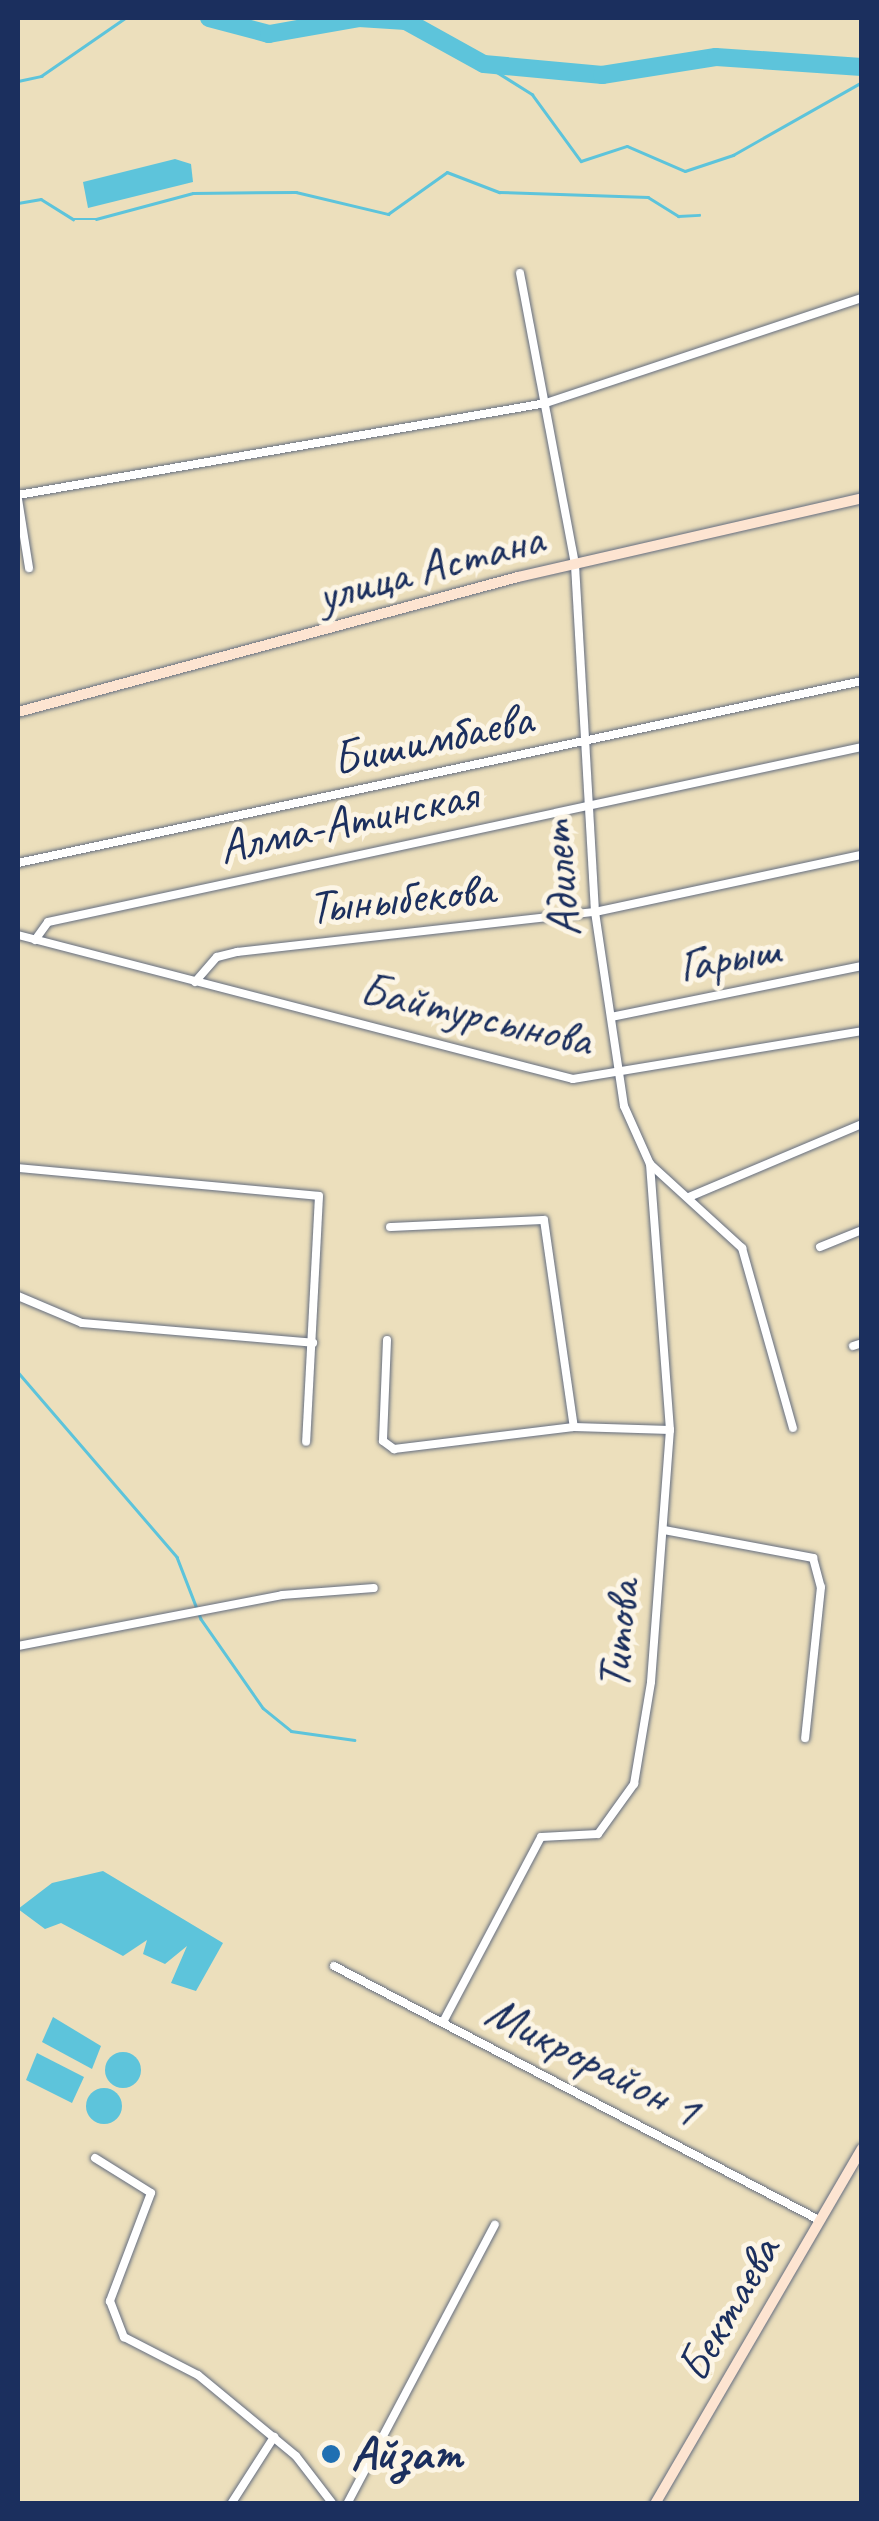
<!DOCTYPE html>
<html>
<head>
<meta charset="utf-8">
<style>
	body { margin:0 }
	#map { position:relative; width:879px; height:2521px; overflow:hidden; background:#ecdfbc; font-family:Caveat,sans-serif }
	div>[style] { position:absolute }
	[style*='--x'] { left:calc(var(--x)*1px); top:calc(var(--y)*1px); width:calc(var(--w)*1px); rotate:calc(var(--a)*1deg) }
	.water>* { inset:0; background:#5dc4db }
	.round { border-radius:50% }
	.stream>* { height:2.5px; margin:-1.25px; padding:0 1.25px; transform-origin:1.25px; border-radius:1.25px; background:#5dc4db }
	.river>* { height:18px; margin:-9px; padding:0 9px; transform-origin:9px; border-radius:9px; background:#5dc4db }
	.roads { filter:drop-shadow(0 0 2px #646d7f) drop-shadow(0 0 2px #646d7f) }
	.street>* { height:8px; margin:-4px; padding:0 4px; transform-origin:4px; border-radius:4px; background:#fff }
	.secondary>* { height:10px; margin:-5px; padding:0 5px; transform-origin:5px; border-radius:5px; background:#fde4d1 }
	.dots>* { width:28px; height:28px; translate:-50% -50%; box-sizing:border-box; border:5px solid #fcf5e5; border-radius:50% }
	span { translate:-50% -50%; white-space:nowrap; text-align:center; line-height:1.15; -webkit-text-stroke:10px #fcf5e5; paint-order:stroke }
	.street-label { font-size:48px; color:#1b2f5e }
	.poi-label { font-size:48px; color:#1b2f5e; font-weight:700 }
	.left { translate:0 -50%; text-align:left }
	.frame { position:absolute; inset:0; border:20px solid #1b2f5e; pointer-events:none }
</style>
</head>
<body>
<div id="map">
	<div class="water">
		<i style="clip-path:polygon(175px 159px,191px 164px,193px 182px,88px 208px,83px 182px)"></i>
		<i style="clip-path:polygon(103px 1871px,223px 1943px,196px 1991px,171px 1983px,187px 1946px,165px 1964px,143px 1954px,147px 1940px,123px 1956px,61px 1923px,45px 1929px,18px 1909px,52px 1883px)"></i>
		<i style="clip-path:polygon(53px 2017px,101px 2046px,92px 2069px,42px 2042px)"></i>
		<i class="round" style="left:105px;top:2052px;width:36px;height:36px"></i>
		<i style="clip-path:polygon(37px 2053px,84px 2077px,72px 2103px,26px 2080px)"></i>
		<i class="round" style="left:86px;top:2088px;width:36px;height:36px"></i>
	</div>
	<div class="stream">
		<i style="--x:484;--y:64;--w:57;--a:32"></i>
		<i style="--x:532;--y:94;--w:83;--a:53.8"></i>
		<i style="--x:581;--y:161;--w:48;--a:-18.1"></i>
		<i style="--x:627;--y:146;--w:63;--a:23.3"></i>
		<i style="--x:685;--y:171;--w:51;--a:-18.4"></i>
		<i style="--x:733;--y:155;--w:148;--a:-29.5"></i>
		<i style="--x:18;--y:81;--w:24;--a:-12"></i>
		<i style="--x:41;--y:76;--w:102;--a:-34.6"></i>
		<i style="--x:18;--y:203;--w:23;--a:-10"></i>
		<i style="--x:41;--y:199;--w:38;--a:32"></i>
		<i style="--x:73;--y:219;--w:23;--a:0"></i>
		<i style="--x:96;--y:219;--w:100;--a:-15"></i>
		<i style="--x:193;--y:193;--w:103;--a:-0.6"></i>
		<i style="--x:296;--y:192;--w:95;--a:13.4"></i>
		<i style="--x:388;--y:214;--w:72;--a:-35.4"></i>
		<i style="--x:447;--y:172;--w:56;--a:21"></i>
		<i style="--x:499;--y:192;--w:149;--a:1.9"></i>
		<i style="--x:648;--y:197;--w:36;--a:32"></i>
		<i style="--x:678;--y:216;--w:21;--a:-3"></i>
		<i style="--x:18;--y:1372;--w:244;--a:49.3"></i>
		<i style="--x:177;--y:1557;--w:66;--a:68.8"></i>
		<i style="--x:201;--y:1619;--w:108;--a:55.1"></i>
		<i style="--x:263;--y:1708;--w:36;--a:39"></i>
		<i style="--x:291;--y:1731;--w:64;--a:8.1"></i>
	</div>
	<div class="river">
		<i style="--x:209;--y:18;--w:62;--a:14.9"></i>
		<i style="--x:269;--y:34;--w:91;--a:-10.1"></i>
		<i style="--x:359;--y:18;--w:47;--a:3.7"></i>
		<i style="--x:406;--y:21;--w:89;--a:28.9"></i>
		<i style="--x:484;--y:64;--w:119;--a:5.3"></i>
		<i style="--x:602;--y:75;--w:115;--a:-9"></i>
		<i style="--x:716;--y:57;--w:146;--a:3.9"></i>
	</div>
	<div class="roads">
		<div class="street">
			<i style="--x:520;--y:273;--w:297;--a:79.3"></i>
			<i style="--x:575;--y:565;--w:348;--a:86.7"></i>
			<i style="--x:595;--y:912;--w:196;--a:81.5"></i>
			<i style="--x:624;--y:1106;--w:64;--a:65.9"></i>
			<i style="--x:650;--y:1164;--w:125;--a:42.4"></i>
			<i style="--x:742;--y:1248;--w:187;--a:74.2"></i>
			<i style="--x:18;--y:495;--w:536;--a:-9.88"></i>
			<i style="--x:546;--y:403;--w:333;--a:-18.4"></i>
			<i style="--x:18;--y:499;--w:70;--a:80.9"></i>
			<i style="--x:18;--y:863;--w:863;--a:-12.17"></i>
			<i style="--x:18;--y:935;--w:573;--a:14.55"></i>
			<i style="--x:573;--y:1079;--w:293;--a:-9.4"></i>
			<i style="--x:35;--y:940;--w:22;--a:-54"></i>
			<i style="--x:48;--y:922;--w:833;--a:-12.13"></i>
			<i style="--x:195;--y:982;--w:33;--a:-49"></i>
			<i style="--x:217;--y:957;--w:21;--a:-14"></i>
			<i style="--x:237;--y:952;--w:360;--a:-6.4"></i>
			<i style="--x:595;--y:912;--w:273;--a:-12.1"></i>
			<i style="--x:611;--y:1017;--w:256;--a:-11.5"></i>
			<i style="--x:18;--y:1168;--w:302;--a:5.3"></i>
			<i style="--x:319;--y:1196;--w:246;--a:93"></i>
			<i style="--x:689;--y:1197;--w:188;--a:-22.9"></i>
			<i style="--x:390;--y:1227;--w:154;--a:-2.6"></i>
			<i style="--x:544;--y:1220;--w:209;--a:81.8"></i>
			<i style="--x:820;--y:1247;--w:45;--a:-22"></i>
			<i style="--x:18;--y:1296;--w:69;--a:22.9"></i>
			<i style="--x:82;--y:1323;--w:232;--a:4.9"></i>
			<i style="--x:387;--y:1340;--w:101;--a:92.3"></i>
			<i style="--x:383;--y:1441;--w:14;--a:36"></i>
			<i style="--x:394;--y:1449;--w:181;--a:-7"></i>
			<i style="--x:574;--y:1427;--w:96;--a:1.8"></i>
			<i style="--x:853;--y:1346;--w:9;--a:-18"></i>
			<i style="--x:664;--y:1530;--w:152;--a:10.6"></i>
			<i style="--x:813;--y:1558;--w:30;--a:75"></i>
			<i style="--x:821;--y:1587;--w:152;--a:96"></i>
			<i style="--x:18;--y:1646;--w:269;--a:-10.9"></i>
			<i style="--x:282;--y:1595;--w:92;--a:-4.4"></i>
			<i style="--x:334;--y:1966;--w:547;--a:27.64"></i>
			<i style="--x:443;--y:2022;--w:209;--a:-62.1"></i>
			<i style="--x:541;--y:1837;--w:57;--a:-3"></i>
			<i style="--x:598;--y:1834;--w:62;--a:-54.2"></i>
			<i style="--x:634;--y:1784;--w:103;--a:-80.5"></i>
			<i style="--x:651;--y:1682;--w:253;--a:-85.7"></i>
			<i style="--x:670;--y:1430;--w:267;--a:-94.3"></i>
			<i style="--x:95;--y:2158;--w:66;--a:32"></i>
			<i style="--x:151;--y:2193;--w:116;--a:110.8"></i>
			<i style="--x:110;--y:2301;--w:39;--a:69"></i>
			<i style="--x:124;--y:2337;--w:83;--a:27.2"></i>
			<i style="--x:198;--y:2375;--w:127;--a:39.6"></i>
			<i style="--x:296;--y:2456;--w:61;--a:52.4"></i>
			<i style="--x:231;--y:2504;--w:80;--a:-57.3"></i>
			<i style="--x:347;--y:2504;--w:316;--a:-62.1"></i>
		</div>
		<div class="secondary">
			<i style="--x:18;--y:712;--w:518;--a:-15.11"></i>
			<i style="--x:518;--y:577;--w:353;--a:-12.9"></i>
			<i style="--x:655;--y:2504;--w:411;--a:-59.8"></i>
		</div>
	</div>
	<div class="dots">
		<i style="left:331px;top:2454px;background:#1f6fb2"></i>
	</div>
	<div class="street-label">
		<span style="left:430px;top:567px;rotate:-15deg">улица Астана</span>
		<span style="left:432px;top:739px;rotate:-12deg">Бишимбаева</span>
		<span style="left:348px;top:821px;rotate:-12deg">Алма-Атинская</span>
		<span style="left:560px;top:879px;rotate:-95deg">Адилет</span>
		<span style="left:401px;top:898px;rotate:-6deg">Тыныбекова</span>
		<span style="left:729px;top:957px;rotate:-11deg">Гарыш</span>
		<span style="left:476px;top:1014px;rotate:13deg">Байтурсынова</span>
		<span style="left:618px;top:1635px;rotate:-84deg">Титова</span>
		<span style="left:593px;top:2061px;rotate:27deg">Микрорайон 1</span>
		<span style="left:728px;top:2309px;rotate:-60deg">Бектаева</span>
	</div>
	<div class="poi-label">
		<span class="left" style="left:351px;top:2454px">Айзат</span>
	</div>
	<div class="frame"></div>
</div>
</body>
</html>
